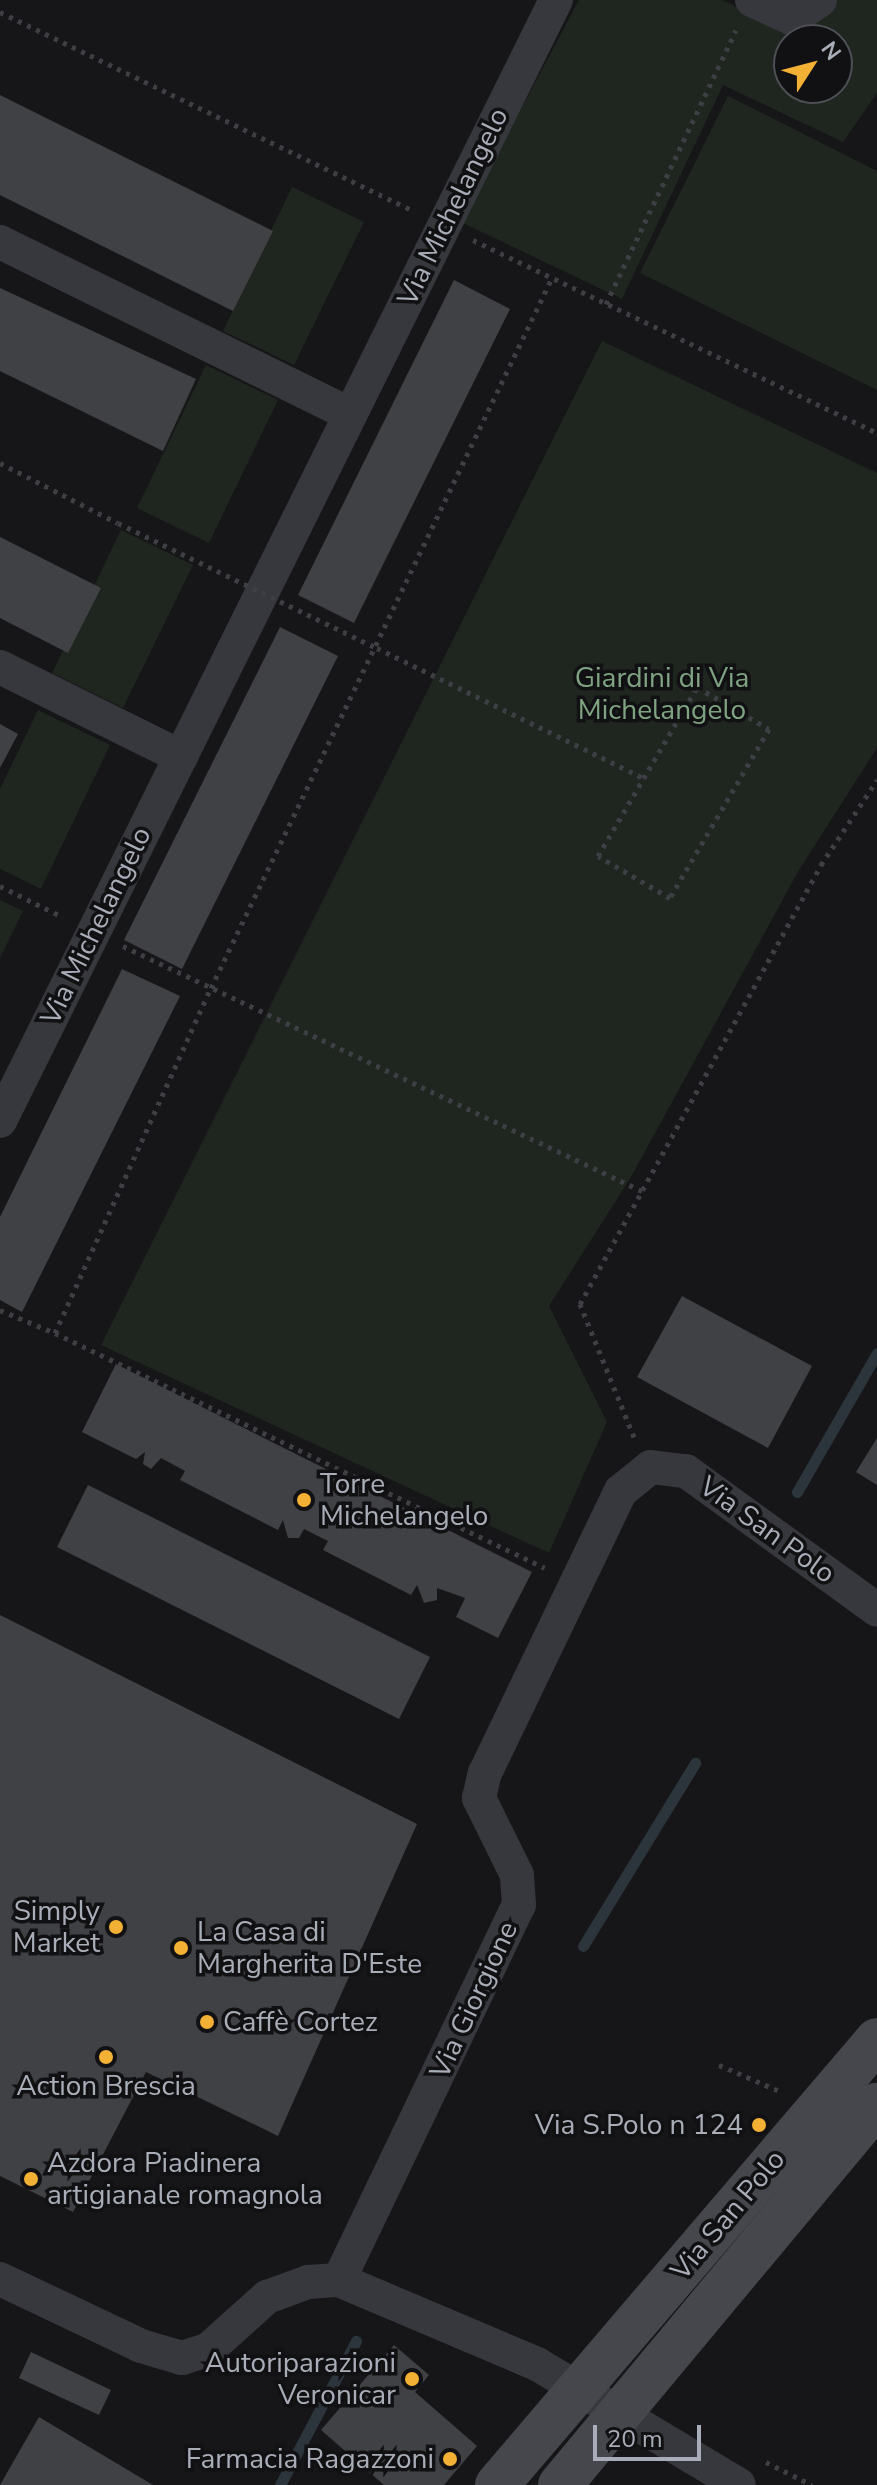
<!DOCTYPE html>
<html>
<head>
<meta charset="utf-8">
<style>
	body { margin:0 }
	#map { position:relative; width:877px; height:2485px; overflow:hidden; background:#161618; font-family:"Nunito Sans",sans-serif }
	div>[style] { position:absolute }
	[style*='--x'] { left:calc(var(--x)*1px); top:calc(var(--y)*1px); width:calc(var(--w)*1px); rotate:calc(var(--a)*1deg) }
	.green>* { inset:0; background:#1e261f }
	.stream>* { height:11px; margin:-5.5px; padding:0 5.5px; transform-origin:5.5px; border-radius:5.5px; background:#2c353c }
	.building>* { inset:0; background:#404145 }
	.path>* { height:5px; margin-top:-2.5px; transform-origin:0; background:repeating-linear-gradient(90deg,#3d3f44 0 4px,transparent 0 10px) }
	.minor>* { height:34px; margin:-17px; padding:0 17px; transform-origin:17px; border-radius:17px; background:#37383d }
	.secondary>* { height:44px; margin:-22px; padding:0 22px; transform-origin:22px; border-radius:22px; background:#45474d }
	.path-bridge>* { height:5px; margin-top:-2.5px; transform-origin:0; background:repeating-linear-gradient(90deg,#3d3f44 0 4px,transparent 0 10px) }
	.dots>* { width:22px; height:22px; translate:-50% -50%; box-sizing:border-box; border:4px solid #111113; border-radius:50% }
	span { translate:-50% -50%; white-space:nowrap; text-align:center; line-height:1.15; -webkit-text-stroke:7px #111113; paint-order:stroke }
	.street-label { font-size:28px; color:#a8adb8 }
	.park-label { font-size:28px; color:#7fa381 }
	.poi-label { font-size:28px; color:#a8adb8 }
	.left { translate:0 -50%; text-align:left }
	.right { translate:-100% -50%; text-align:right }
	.north { position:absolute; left:773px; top:24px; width:80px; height:80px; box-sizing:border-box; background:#111113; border:2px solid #4d4f55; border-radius:50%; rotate:54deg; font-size:22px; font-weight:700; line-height:32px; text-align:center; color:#a8adb8 }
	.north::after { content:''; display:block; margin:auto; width:28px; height:36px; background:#f2b134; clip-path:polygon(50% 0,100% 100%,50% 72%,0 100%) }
	.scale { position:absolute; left:593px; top:2425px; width:108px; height:36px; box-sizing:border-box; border:4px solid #a8adb8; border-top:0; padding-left:10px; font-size:24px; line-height:28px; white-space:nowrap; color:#a8adb8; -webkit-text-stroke:6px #111113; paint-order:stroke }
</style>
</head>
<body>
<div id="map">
	<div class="green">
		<i style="clip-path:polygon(evenodd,579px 0,722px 0,773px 24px,798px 0,877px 0,877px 93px,843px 142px,723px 85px,622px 299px,461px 222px,579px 0,789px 40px,837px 40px,837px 88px,789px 88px,789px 40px)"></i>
		<i style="clip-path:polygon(728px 96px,877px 171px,877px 390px,640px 273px)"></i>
		<i style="clip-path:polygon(292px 187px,364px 222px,294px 365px,223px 331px)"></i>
		<i style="clip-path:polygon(602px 341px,877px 473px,877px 748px,799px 870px,631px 1177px,549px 1306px,607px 1422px,549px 1553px,101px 1345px)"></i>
		<i style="clip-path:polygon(206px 365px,278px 400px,209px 543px,137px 508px)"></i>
		<i style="clip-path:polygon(121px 530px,193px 565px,123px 708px,52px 673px)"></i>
		<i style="clip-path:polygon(38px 710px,110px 745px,41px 889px,0 869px,0 789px)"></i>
		<i style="clip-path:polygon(0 900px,23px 911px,0 958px)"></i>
	</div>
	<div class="stream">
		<i style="--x:797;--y:1492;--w:160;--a:-60.1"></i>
		<i style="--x:583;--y:1946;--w:215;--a:-58.5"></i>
		<i style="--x:280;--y:2485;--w:163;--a:-62.2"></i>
	</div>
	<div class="building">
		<i style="clip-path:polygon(0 95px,273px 231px,233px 311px,0 195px)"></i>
		<i style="clip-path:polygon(454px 280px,510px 309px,354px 623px,298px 595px)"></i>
		<i style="clip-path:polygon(0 288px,196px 379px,163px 451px,0 371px)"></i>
		<i style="clip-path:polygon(0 537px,101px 588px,68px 653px,0 618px)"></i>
		<i style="clip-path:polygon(280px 627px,338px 656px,182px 969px,124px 940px)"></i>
		<i style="clip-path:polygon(0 724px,18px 734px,0 768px)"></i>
		<i style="clip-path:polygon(122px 969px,180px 996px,22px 1312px,0 1300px,0 1217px)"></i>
		<i style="clip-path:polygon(682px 1296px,812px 1366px,768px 1448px,637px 1377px)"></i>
		<i style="clip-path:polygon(116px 1364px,532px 1572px,498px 1638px,456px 1617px,465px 1598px,437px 1588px,437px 1600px,424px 1603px,417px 1585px,411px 1595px,323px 1550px,328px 1541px,304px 1529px,299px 1538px,288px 1538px,283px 1520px,278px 1530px,180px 1480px,185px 1471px,161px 1458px,151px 1469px,143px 1464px,145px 1452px,136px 1459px,82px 1432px)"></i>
		<i style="clip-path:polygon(877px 1438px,877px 1485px,856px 1472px)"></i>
		<i style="clip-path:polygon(88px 1485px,430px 1657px,399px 1719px,57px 1547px)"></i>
		<i style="clip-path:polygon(0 1615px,417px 1824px,278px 2136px,146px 2072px,73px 2212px,0 2176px)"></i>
		<i style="clip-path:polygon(394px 2345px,429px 2375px,415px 2392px,477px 2446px,444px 2485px,384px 2485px,321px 2430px)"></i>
		<i style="clip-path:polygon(31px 2352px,111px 2390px,99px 2415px,19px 2378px)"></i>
		<i style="clip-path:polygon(39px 2417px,153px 2485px,0 2485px)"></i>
	</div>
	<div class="path">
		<i style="--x:0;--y:12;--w:458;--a:25.7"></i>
		<i style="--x:473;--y:240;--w:448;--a:25.5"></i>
		<i style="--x:606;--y:304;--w:303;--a:-64.6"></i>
		<i style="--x:0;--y:463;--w:132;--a:27"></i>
		<i style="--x:377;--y:648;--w:297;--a:26"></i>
		<i style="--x:697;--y:687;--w:83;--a:30.3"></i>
		<i style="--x:769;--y:729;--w:196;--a:120.4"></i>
		<i style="--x:670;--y:898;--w:83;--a:-149.7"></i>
		<i style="--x:598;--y:856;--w:196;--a:-59.6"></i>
		<i style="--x:0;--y:886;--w:70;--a:26.2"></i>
		<i style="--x:123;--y:946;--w:574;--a:25.27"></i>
		<i style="--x:0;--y:1310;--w:60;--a:22.7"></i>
		<i style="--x:55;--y:1333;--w:379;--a:-65.7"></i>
		<i style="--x:211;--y:988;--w:788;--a:-64.35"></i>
		<i style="--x:55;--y:1333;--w:543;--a:25.62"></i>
		<i style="--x:634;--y:1437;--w:144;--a:-112.1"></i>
		<i style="--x:580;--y:1304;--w:501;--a:-61.23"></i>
		<i style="--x:821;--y:865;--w:102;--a:-56.6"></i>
		<i style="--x:719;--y:2065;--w:69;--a:23.2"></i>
		<i style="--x:766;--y:2462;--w:51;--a:26.6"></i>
	</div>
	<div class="minor">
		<i style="--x:752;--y:0;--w:45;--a:24.9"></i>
		<i style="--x:793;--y:19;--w:33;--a:-35"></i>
		<i style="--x:0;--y:242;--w:390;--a:26.2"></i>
		<i style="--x:0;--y:667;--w:202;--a:26.4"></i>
		<i style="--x:0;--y:1121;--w:1251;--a:-63.62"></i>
		<i style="--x:0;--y:2279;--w:156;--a:25.4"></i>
		<i style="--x:141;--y:2346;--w:43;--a:16.3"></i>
		<i style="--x:182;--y:2358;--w:28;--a:-18"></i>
		<i style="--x:209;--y:2349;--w:78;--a:-41.9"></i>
		<i style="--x:267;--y:2297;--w:44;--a:-20.1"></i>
		<i style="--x:308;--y:2282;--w:31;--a:-4"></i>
		<i style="--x:339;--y:2280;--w:215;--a:23"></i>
		<i style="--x:537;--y:2364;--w:235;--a:30.9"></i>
		<i style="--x:339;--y:2280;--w:416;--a:-64.4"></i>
		<i style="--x:519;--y:1905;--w:30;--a:-94"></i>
		<i style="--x:517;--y:1875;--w:86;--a:-116.3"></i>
		<i style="--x:479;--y:1798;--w:26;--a:-77"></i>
		<i style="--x:485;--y:1773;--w:313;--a:-64.3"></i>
		<i style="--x:621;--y:1491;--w:38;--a:-39"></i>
		<i style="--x:651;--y:1467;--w:35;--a:7"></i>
		<i style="--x:686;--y:1471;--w:236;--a:36"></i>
	</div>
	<div class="secondary">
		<i style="--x:497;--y:2485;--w:585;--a:-49.5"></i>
		<i style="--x:560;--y:2485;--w:495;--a:-50.2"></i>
	</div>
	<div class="path-bridge">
		<i style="--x:118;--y:523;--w:288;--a:25.8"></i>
	</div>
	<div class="dots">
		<i style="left:304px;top:1500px;background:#f2b134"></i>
		<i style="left:116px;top:1927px;background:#f2b134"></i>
		<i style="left:181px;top:1948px;background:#f2b134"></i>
		<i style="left:207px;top:2022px;background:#f2b134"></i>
		<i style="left:106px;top:2057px;background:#f2b134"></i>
		<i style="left:759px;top:2125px;background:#f2b134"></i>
		<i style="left:31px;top:2179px;background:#f2b134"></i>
		<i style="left:412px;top:2379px;background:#f2b134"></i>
		<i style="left:450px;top:2459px;background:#f2b134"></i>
	</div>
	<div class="street-label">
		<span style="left:453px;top:207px;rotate:-64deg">Via Michelangelo</span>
		<span style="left:96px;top:926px;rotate:-64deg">Via Michelangelo</span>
		<span style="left:767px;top:1530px;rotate:36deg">Via San Polo</span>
		<span style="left:474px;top:2000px;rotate:-65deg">Via Giorgione</span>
		<span style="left:728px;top:2215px;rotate:-50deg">Via San Polo</span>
	</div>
	<div class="park-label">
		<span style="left:662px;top:694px">Giardini di Via<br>Michelangelo</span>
	</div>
	<div class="poi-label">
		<span class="left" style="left:320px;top:1500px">Torre<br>Michelangelo</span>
		<span class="right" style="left:100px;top:1927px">Simply<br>Market</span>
		<span class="left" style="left:197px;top:1948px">La Casa di<br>Margherita D'Este</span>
		<span class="left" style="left:223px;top:2022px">Caffè Cortez</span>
		<span style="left:106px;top:2086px">Action Brescia</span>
		<span class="right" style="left:743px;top:2125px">Via S.Polo n 124</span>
		<span class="left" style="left:47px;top:2179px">Azdora Piadinera<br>artigianale romagnola</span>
		<span class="right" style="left:396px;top:2379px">Autoriparazioni<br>Veronicar</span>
		<span class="right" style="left:434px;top:2459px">Farmacia Ragazzoni</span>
	</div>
	<div class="north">N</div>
	<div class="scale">20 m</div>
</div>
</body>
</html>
